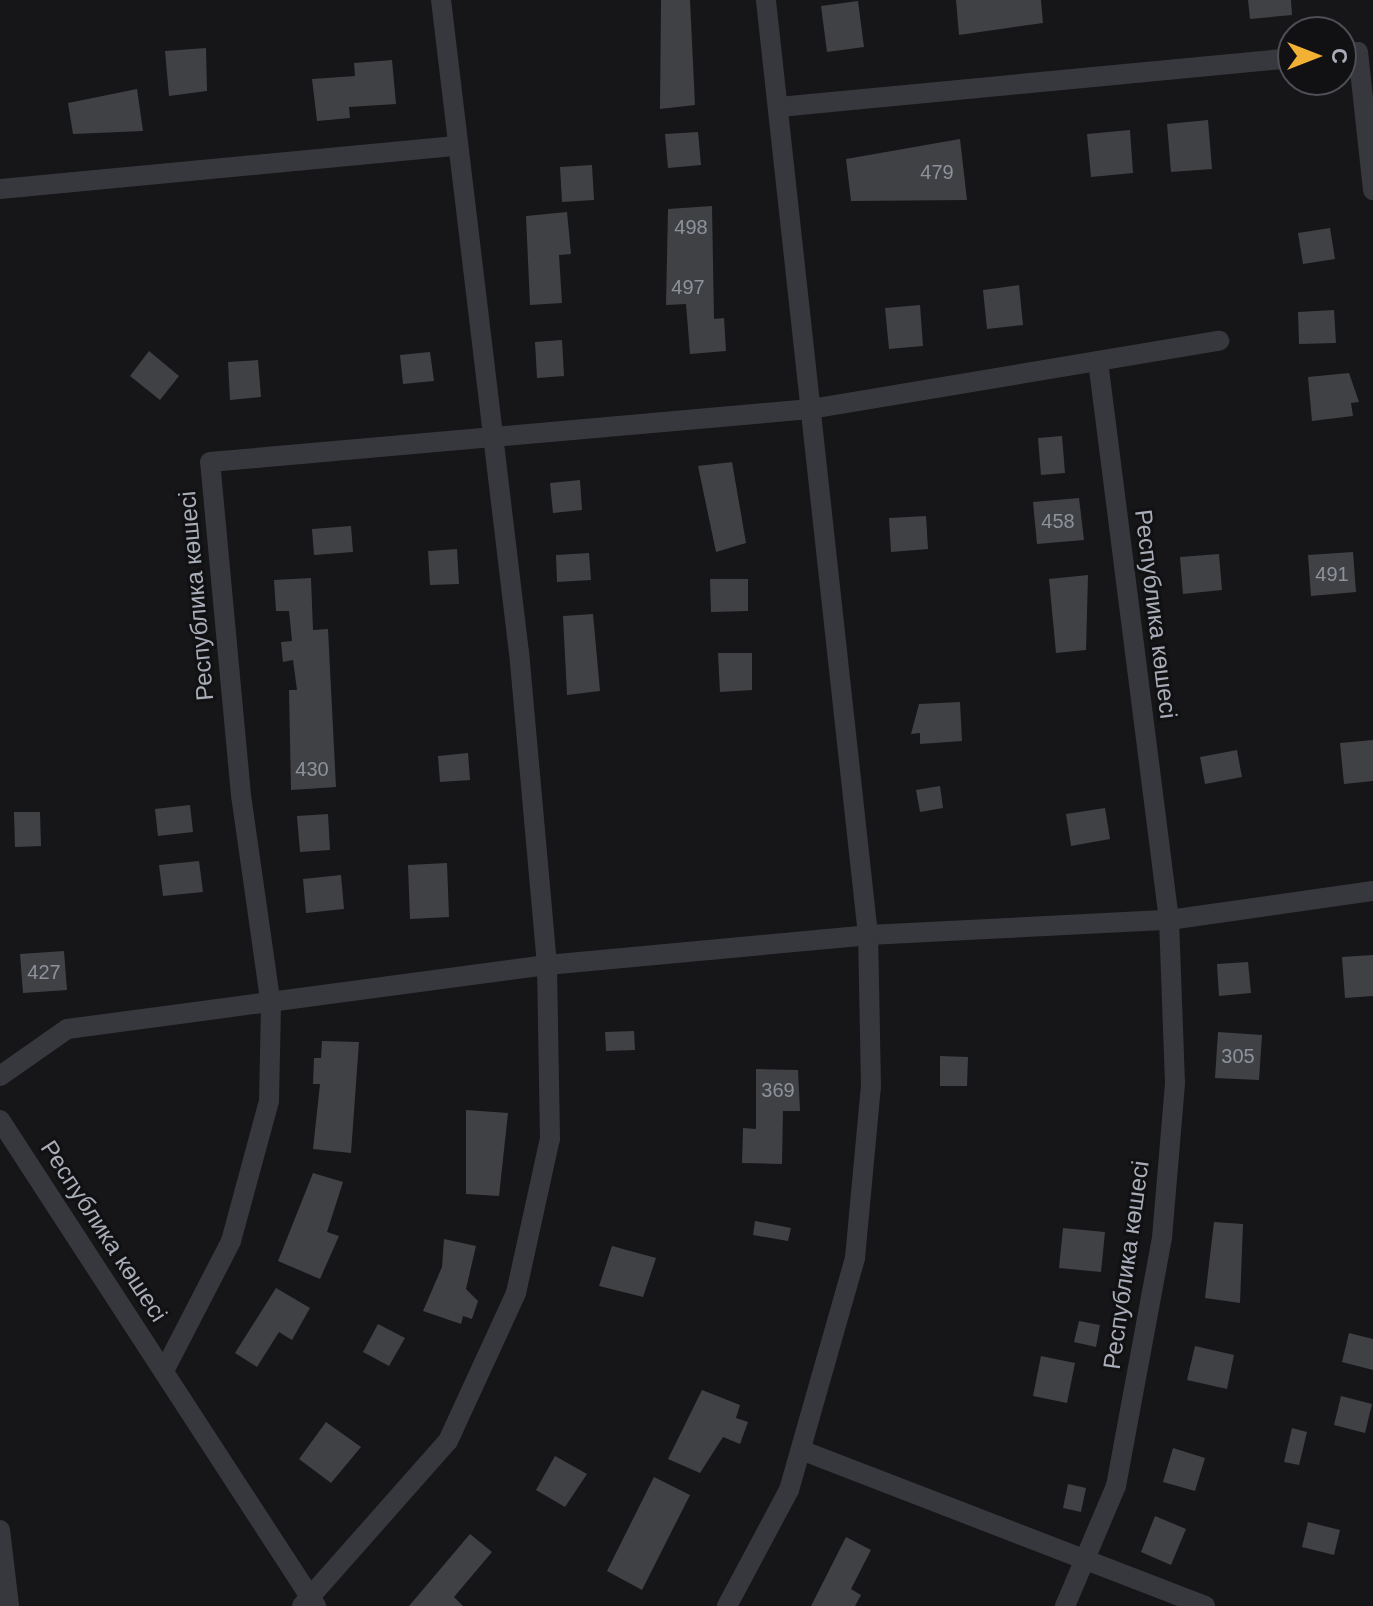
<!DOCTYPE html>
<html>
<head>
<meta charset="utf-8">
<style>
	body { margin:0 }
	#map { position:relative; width:1373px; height:1606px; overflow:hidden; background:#161618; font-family:Helvetica,sans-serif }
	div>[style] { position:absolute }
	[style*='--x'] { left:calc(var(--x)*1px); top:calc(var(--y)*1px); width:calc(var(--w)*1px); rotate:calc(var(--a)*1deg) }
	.building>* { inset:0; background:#404145 }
	.street>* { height:20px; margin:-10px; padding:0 10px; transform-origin:10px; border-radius:10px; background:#37383d }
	span { translate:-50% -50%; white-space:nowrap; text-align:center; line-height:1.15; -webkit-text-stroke:6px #111113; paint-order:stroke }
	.number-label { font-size:20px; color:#8e929b }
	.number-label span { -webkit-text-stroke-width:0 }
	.street-label { font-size:24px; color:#a8adb8 }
	.north { position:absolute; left:1277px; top:16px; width:80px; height:80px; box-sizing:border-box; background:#111113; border:2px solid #4d4f55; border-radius:50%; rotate:90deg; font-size:22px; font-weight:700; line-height:32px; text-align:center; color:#a8adb8 }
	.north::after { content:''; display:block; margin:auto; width:28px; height:36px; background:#f2b134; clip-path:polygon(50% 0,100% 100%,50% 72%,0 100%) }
</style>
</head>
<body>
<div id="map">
	<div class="building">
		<i style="clip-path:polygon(661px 0,690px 0,695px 105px,660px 109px)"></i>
		<i style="clip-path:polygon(956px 0,1041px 0,1043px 23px,959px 35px)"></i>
		<i style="clip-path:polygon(1248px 0,1291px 0,1292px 15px,1250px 19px)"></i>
		<i style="clip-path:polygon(858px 1px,864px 47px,827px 52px,821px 6px)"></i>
		<i style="clip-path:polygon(206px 48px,207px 91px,169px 96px,165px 51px)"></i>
		<i style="clip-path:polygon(392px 60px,396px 104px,349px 107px,350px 118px,317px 121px,312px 79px,355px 76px,354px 63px)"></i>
		<i style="clip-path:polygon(137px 89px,143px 131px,73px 134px,68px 103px)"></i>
		<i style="clip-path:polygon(1208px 120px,1212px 169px,1171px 172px,1167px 124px)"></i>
		<i style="clip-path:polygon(1130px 130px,1133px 173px,1091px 177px,1087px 134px)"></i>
		<i style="clip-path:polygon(698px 132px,701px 165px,668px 168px,665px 134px)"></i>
		<i style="clip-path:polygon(960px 139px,967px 200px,851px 201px,846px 159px)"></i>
		<i style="clip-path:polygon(592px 165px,594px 200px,562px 202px,560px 167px)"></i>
		<i style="clip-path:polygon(712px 206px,714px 319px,724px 318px,726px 351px,690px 354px,686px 304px,666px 305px,668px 209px)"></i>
		<i style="clip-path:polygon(567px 212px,571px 254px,559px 255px,562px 303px,530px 305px,526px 216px)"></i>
		<i style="clip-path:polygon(1330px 228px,1335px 259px,1303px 264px,1298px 233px)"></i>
		<i style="clip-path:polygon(1019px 285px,1023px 325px,987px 329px,983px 290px)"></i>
		<i style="clip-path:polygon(920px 305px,923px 346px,889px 349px,885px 308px)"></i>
		<i style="clip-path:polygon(1334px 310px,1336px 343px,1299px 344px,1298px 312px)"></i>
		<i style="clip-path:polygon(562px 340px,564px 376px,537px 378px,535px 342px)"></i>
		<i style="clip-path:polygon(149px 351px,179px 376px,160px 400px,130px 376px)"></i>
		<i style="clip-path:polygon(430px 352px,434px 381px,403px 384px,400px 355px)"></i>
		<i style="clip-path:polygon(258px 360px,261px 397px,230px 400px,228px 362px)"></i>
		<i style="clip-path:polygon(1349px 373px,1359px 402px,1351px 403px,1353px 416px,1312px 421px,1308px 377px)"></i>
		<i style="clip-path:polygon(1062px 436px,1065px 473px,1041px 475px,1038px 438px)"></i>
		<i style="clip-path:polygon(732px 462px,746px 543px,716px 552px,698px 466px)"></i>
		<i style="clip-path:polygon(580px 480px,582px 510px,553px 513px,550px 483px)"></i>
		<i style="clip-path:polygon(1079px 498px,1084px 540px,1037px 544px,1033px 502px)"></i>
		<i style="clip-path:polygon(926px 516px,928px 549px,891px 552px,889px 518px)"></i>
		<i style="clip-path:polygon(351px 526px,353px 552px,314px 555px,312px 529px)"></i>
		<i style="clip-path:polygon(457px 549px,459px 584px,430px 585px,428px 551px)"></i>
		<i style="clip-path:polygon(1353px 552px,1356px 592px,1311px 596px,1308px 555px)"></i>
		<i style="clip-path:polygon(589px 553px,591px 580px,557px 582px,556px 555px)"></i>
		<i style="clip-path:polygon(1219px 554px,1222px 590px,1183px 594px,1180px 557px)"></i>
		<i style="clip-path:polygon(1088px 575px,1086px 650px,1056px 653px,1049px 579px)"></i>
		<i style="clip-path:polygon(311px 578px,313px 630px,328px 629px,336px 787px,291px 790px,289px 690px,297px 690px,293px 660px,283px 662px,281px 642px,292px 641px,289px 611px,276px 611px,274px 580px)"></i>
		<i style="clip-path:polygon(710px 579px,748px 579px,748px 611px,711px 612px)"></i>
		<i style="clip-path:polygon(593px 614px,600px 691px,567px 695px,563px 616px)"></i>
		<i style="clip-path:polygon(718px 653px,752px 653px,752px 690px,720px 692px)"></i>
		<i style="clip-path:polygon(960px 702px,962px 741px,920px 744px,920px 733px,911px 734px,919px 704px)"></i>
		<i style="clip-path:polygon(1373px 740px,1373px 781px,1344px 784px,1340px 743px)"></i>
		<i style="clip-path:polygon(1237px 750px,1242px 777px,1205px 784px,1200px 757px)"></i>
		<i style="clip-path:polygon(468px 753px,470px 780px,440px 782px,438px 756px)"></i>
		<i style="clip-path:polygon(940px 786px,943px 808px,920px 812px,916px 790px)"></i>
		<i style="clip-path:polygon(190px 805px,193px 832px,158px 836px,155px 809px)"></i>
		<i style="clip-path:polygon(1105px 808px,1110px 839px,1071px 846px,1066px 814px)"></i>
		<i style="clip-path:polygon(14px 812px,40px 812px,41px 846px,15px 847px)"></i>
		<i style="clip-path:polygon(328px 814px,330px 850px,300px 852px,297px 816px)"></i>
		<i style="clip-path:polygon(199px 861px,203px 892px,163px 896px,159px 865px)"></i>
		<i style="clip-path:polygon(447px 863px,449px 917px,410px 919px,408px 865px)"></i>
		<i style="clip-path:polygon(341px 875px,344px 909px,306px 913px,303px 879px)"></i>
		<i style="clip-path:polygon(64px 951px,67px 990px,23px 993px,20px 954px)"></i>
		<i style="clip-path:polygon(1373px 955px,1373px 996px,1345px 998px,1342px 957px)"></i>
		<i style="clip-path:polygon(1248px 962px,1251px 993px,1219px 996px,1217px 964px)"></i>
		<i style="clip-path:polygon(634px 1031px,635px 1050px,606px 1051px,605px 1032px)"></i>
		<i style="clip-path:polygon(1218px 1032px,1262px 1035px,1259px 1080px,1215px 1078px)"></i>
		<i style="clip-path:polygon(322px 1041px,359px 1042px,351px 1153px,313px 1149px,320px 1084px,313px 1084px,314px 1058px,321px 1058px)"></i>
		<i style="clip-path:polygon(940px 1056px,968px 1057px,967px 1086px,940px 1086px)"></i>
		<i style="clip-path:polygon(756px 1069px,798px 1070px,800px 1111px,783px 1111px,782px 1164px,742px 1163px,743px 1128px,756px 1129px)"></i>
		<i style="clip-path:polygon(466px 1110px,508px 1113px,499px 1196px,466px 1194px)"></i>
		<i style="clip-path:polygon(313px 1173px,343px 1182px,327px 1232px,339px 1236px,320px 1279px,278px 1261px)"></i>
		<i style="clip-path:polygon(755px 1221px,791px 1228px,788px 1241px,753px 1235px)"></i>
		<i style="clip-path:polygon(1214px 1222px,1243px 1224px,1240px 1303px,1205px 1298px)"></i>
		<i style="clip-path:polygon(1063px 1228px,1105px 1232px,1101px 1272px,1059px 1268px)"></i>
		<i style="clip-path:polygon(444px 1239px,476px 1246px,466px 1289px,478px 1301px,472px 1319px,463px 1316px,461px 1324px,423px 1311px,442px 1267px)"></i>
		<i style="clip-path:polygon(612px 1246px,656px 1258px,643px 1297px,599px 1286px)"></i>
		<i style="clip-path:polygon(276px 1288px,310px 1308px,292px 1340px,279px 1332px,257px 1367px,235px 1353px)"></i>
		<i style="clip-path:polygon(1079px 1321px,1100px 1325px,1096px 1347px,1074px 1342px)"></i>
		<i style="clip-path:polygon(378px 1324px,405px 1338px,389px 1366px,363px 1352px)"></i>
		<i style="clip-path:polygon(1349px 1333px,1373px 1339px,1373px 1370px,1342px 1362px)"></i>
		<i style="clip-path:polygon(1195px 1346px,1234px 1355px,1227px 1389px,1187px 1380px)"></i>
		<i style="clip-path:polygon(1041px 1356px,1075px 1363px,1067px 1403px,1033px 1396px)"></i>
		<i style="clip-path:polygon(702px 1390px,740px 1405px,736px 1418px,748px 1422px,740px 1444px,723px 1437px,700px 1473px,668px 1459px)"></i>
		<i style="clip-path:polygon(1341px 1396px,1372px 1404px,1365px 1433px,1334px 1425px)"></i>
		<i style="clip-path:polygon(326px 1422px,361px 1447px,331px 1483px,299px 1459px)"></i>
		<i style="clip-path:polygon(1292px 1428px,1307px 1432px,1299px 1465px,1284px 1462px)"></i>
		<i style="clip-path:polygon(1173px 1448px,1205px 1458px,1195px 1491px,1163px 1482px)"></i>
		<i style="clip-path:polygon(555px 1456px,587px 1474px,565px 1507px,536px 1490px)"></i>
		<i style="clip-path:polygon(654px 1477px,690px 1495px,642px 1590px,607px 1571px)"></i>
		<i style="clip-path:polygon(1068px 1484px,1086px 1488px,1081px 1512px,1063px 1508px)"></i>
		<i style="clip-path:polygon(1155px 1516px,1186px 1529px,1171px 1565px,1141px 1552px)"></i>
		<i style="clip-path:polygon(1308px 1522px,1340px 1530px,1334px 1555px,1302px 1547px)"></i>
		<i style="clip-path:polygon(470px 1534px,492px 1552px,454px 1597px,463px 1606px,409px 1606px)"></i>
		<i style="clip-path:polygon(846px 1537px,871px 1550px,851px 1589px,861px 1595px,855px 1606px,811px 1606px)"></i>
	</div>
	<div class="street">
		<i style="--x:1341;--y:54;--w:17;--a:-7"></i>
		<i style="--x:1358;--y:52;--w:139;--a:83.8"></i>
		<i style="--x:779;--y:107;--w:516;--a:-5.45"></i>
		<i style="--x:0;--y:189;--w:458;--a:-5.4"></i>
		<i style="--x:0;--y:1076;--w:82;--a:-35"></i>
		<i style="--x:67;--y:1029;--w:484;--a:-7.6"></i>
		<i style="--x:547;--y:965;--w:322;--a:-5.3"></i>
		<i style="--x:868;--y:935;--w:301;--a:-2.9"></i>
		<i style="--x:1169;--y:920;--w:206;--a:-8.1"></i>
		<i style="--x:0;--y:1120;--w:580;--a:56.97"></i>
		<i style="--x:164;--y:1371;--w:146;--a:-62.7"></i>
		<i style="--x:231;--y:1241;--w:145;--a:-74.8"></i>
		<i style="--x:269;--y:1101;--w:95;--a:-88.8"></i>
		<i style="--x:271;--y:1006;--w:213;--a:-98.1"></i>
		<i style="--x:241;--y:795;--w:334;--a:-95.3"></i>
		<i style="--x:210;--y:462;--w:603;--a:-5.04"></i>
		<i style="--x:811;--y:409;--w:414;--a:-9.5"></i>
		<i style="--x:801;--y:1450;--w:433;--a:21.1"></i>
		<i style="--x:0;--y:1530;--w:77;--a:83.2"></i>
		<i style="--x:302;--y:1606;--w:220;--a:-48.5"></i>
		<i style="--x:448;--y:1441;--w:163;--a:-65.3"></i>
		<i style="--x:516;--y:1293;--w:158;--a:-77.6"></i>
		<i style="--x:550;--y:1139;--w:174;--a:-91"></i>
		<i style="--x:547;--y:965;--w:313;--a:-95.1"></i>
		<i style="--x:519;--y:653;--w:658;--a:-96.81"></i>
		<i style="--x:727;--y:1606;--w:132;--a:-61.9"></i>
		<i style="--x:789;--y:1490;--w:241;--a:-74.1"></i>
		<i style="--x:855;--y:1258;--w:172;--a:-84.7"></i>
		<i style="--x:871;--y:1087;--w:152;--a:-91.1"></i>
		<i style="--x:868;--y:935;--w:941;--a:-96.23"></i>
		<i style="--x:1065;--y:1606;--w:130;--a:-67"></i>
		<i style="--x:1116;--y:1486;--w:252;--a:-79.5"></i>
		<i style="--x:1162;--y:1238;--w:156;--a:-85.2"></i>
		<i style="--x:1175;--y:1083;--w:163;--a:-92.1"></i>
		<i style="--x:1169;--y:920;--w:563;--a:-97.24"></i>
	</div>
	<div class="number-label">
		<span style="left:937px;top:172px">479</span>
		<span style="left:691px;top:227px">498</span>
		<span style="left:688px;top:287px">497</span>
		<span style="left:1058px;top:521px">458</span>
		<span style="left:1332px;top:574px">491</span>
		<span style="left:312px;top:769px">430</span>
		<span style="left:44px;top:972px">427</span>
		<span style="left:1238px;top:1056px">305</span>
		<span style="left:778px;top:1090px">369</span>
	</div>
	<div class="street-label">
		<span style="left:196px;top:596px;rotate:-95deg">Республика көшесі</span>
		<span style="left:1156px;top:614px;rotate:83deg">Республика көшесі</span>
		<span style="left:104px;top:1231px;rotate:57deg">Республика көшесі</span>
		<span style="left:1126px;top:1265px;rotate:-82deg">Республика көшесі</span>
	</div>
	<div class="north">С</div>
</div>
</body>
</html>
